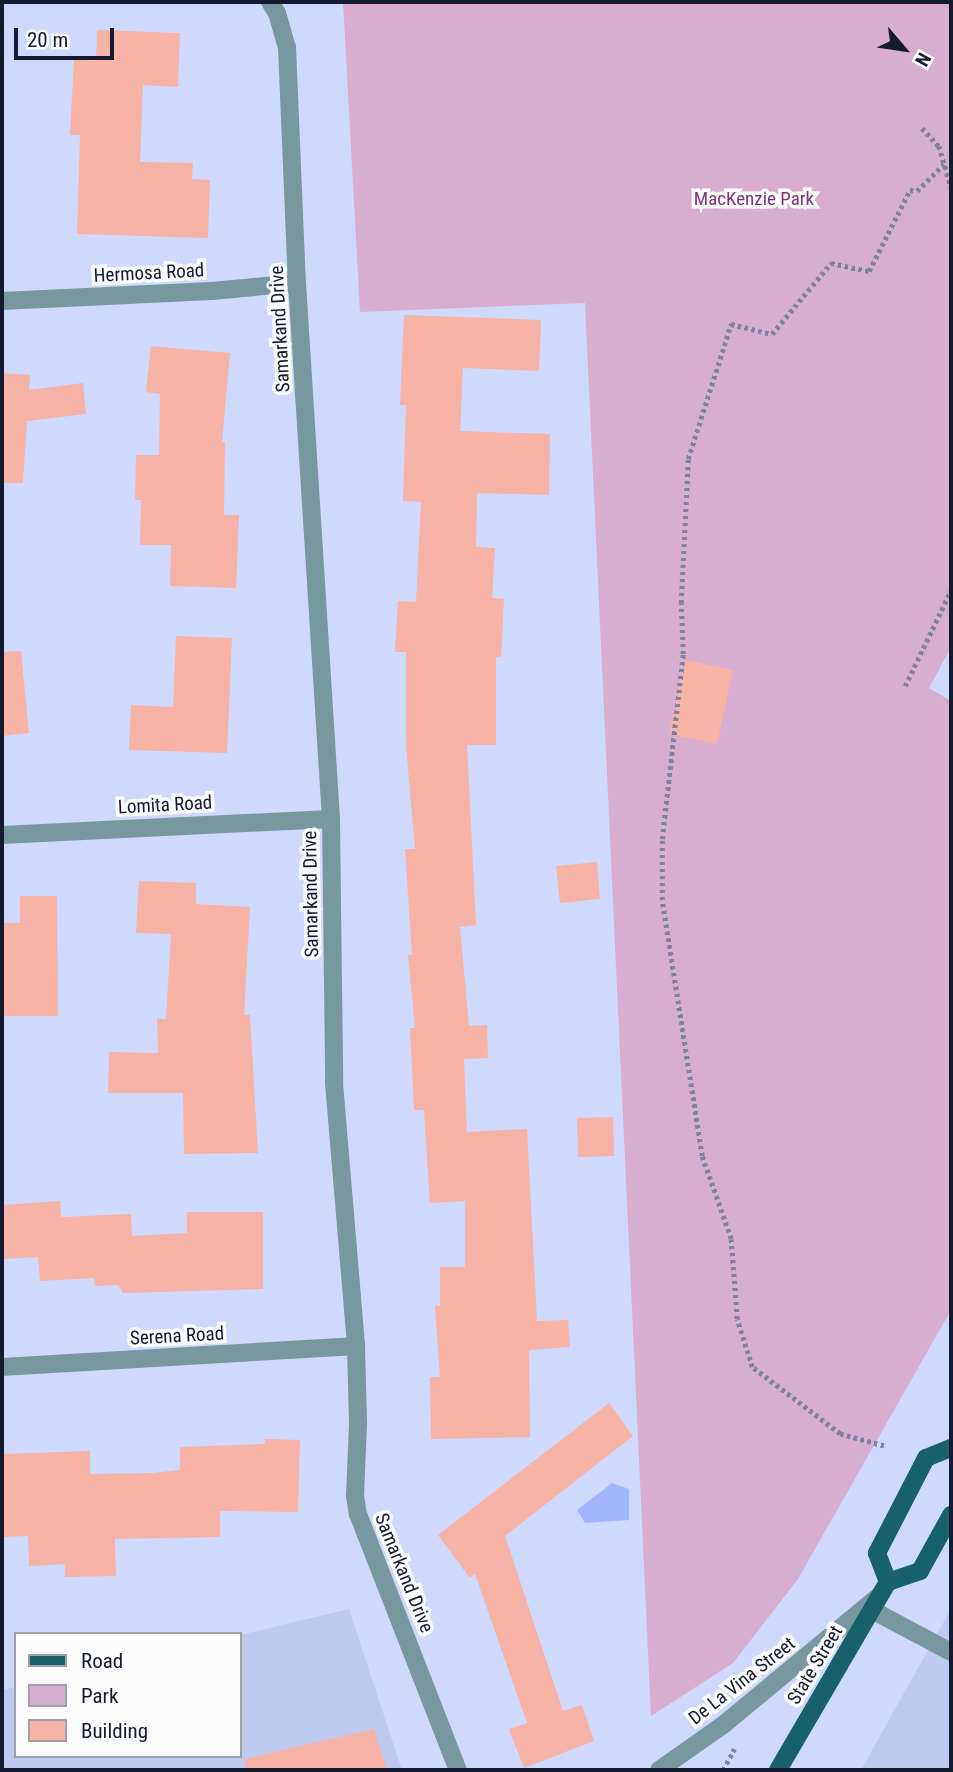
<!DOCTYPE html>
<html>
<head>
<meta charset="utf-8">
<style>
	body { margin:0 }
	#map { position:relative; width:953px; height:1772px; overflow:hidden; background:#ced9fd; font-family:"Roboto Condensed",sans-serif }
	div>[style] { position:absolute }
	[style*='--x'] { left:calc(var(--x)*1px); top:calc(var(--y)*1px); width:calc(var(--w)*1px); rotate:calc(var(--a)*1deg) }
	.built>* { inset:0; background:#bfcaf1 }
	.green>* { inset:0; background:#d7add0 }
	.water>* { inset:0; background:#a2b6fd }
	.building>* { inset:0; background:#f7b3a5 }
	.path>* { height:4.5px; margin-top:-2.25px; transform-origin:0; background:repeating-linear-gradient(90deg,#7a83a0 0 3.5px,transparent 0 7px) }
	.service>* { height:18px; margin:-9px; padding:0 9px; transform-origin:9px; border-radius:9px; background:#78989f }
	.minor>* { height:18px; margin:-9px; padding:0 9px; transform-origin:9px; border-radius:9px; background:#78989f }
	.tertiary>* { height:18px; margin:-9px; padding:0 9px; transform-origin:9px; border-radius:9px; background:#78989f }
	.primary>* { height:18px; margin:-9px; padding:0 9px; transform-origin:9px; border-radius:9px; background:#17616d }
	span { translate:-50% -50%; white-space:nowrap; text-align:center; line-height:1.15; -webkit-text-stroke:7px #fbfbfb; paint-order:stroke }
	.park-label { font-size:19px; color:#7d3375 }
	.street-label { font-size:19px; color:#141a2f }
	.frame { position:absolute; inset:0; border:4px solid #141a2f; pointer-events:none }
	.legend { position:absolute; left:14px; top:1632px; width:228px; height:126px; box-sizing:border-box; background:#fbfbfb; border:2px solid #9fa1a9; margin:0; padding:9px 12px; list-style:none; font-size:21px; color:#141a2f }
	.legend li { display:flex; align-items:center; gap:14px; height:35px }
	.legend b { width:35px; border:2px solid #9fa1a9 }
	.north { position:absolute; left:869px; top:14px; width:70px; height:70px; -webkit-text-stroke:5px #fbfbfb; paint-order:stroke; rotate:119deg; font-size:19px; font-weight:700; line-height:28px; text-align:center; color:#141a2f }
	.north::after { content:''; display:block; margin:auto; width:24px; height:32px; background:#141a2f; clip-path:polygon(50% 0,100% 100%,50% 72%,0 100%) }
	.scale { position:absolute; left:14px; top:28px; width:100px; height:32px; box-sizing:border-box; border:4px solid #141a2f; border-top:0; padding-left:9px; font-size:21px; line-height:24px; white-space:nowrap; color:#141a2f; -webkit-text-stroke:5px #fbfbfb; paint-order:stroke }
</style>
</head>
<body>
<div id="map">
	<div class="built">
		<i style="clip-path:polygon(349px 1609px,402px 1770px,2px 1770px,2px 1690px,16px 1687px,16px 1756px,240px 1756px,240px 1635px)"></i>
		<i style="clip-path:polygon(951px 1609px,951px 1770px,861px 1770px)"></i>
	</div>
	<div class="green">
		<i style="clip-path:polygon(343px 2px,951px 2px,951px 647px,929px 688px,951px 701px,951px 1310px,798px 1579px,733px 1663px,651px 1716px,585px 303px,360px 312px)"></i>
	</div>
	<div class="water">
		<i style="clip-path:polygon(612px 1483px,629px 1489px,629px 1520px,585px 1523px,577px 1510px)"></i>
	</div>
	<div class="building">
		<i style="clip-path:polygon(97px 30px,180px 33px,178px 87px,143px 85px,140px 162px,193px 163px,192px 179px,210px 180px,208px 238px,77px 234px,80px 135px,70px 135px,74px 59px,96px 61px)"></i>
		<i style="clip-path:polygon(404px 315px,541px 320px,539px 371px,463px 368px,460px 431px,550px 434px,549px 495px,477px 493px,476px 547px,495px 548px,492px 598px,504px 599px,501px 657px,496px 657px,496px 745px,467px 745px,476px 925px,460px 927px,469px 1026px,487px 1025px,488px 1058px,464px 1059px,467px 1132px,527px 1129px,537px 1321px,568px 1320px,570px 1347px,529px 1350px,530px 1437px,431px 1439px,430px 1377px,440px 1377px,435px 1306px,440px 1306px,440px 1267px,465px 1267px,465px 1201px,430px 1203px,424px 1110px,414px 1110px,410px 1028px,415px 1028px,408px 955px,412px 955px,405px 849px,415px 849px,406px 746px,406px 652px,395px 652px,398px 601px,416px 602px,421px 502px,403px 501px,406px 405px,400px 405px)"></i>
		<i style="clip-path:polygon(151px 346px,230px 353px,222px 442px,225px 442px,224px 515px,239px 515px,236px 588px,170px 586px,171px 545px,140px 545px,141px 500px,135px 500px,136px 455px,159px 455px,160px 394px,146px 392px)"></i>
		<i style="clip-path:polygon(2px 373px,30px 375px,29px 390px,83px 383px,86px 414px,27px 421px,23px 483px,2px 483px)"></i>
		<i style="clip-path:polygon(176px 636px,232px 638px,227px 753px,129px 750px,131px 705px,173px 707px)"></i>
		<i style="clip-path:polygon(21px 651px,29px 733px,2px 736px,2px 652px)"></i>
		<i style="clip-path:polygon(685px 660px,733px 670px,717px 744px,669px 734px)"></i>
		<i style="clip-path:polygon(597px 862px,600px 899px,560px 903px,556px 866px)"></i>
		<i style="clip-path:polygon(139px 881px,196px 883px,196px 904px,250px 907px,244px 1015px,250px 1015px,258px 1153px,184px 1154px,183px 1093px,108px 1093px,109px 1052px,158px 1053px,157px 1019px,166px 1019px,171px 934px,136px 933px)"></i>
		<i style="clip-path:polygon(20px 896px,57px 896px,58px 1016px,2px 1016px,2px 923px,20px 923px)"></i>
		<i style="clip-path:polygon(613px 1117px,614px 1156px,578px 1157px,577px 1118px)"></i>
		<i style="clip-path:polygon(60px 1201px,61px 1217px,131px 1214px,132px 1236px,187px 1233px,187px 1212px,263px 1212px,263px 1289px,123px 1293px,118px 1285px,95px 1286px,94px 1278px,40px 1281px,38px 1257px,2px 1259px,2px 1205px)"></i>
		<i style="clip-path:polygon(609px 1403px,633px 1436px,505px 1536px,563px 1711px,582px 1705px,594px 1741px,524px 1768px,509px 1729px,527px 1723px,475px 1574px,470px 1578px,438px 1535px)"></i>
		<i style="clip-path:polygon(265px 1439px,300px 1440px,298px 1512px,220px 1511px,220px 1537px,115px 1539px,116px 1576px,65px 1577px,65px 1564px,29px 1566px,28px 1536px,2px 1537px,2px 1454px,90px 1451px,90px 1474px,153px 1473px,180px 1470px,180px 1447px,265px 1444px)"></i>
		<i style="clip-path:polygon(374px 1729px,387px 1770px,246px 1770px,244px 1759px)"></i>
	</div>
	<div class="path">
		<i style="--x:922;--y:128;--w:25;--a:47"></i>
		<i style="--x:939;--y:146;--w:43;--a:73.7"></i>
		<i style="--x:905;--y:686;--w:106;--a:-64.4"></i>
		<i style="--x:884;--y:1446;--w:46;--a:-164.7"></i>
		<i style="--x:840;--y:1434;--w:111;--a:-142.7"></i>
		<i style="--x:752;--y:1367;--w:50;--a:-107.4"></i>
		<i style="--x:737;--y:1319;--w:80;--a:-94.3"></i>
		<i style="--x:731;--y:1239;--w:88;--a:-109.3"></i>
		<i style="--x:702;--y:1156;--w:259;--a:-98.9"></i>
		<i style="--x:662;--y:900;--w:61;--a:-90"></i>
		<i style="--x:662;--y:839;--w:186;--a:-83.5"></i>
		<i style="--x:683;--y:654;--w:51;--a:-92.2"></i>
		<i style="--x:681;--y:603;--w:144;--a:-87.2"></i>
		<i style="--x:688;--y:459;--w:142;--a:-72.3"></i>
		<i style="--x:731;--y:324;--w:42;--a:13.7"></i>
		<i style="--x:772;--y:334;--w:92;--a:-50.3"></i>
		<i style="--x:831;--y:263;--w:39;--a:12"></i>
		<i style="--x:869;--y:271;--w:91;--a:-63.2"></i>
		<i style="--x:910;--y:190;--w:7;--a:8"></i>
		<i style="--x:917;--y:191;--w:38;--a:-45"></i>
		<i style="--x:723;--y:1770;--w:24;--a:-62"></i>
	</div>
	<div class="service">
		<i style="--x:872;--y:1610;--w:89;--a:28"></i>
	</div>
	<div class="minor">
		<i style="--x:270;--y:2;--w:13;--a:58"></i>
		<i style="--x:277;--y:13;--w:35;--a:74"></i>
		<i style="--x:287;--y:47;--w:236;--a:87.6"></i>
		<i style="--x:297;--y:283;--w:537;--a:86.37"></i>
		<i style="--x:331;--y:819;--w:264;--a:89.3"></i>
		<i style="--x:334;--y:1083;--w:264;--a:85.2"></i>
		<i style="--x:356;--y:1346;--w:78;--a:88.5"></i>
		<i style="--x:358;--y:1424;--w:72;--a:92.4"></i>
		<i style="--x:355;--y:1496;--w:18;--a:81"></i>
		<i style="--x:358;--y:1514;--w:275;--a:68.7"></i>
		<i style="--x:2;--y:301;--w:210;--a:-2.7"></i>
		<i style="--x:212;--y:291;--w:85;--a:-5.4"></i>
		<i style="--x:2;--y:835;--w:329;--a:-2.8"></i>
		<i style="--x:2;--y:1367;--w:355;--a:-3.4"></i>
	</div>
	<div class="tertiary">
		<i style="--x:659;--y:1770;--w:78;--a:-35.1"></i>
		<i style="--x:723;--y:1725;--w:201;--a:-39.6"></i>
	</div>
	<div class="primary">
		<i style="--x:888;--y:1582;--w:31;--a:-111"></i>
		<i style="--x:877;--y:1553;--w:107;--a:-62.7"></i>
		<i style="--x:926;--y:1458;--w:27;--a:-22"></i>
		<i style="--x:778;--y:1770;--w:218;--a:-59.7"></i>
		<i style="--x:888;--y:1582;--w:34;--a:-19"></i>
		<i style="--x:920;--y:1571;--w:64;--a:-61"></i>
	</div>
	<div class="park-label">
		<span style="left:754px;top:199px">MacKenzie Park</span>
	</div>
	<div class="street-label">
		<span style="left:149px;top:273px;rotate:-3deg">Hermosa Road</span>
		<span style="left:280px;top:329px;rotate:-93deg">Samarkand Drive</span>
		<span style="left:165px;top:805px;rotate:-3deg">Lomita Road</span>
		<span style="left:311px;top:894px;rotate:-91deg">Samarkand Drive</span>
		<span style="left:177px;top:1336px;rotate:-3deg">Serena Road</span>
		<span style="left:404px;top:1573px;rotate:68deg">Samarkand Drive</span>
		<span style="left:815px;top:1665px;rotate:-59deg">State Street</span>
		<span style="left:742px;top:1681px;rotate:-38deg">De La Vina Street</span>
	</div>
	<div class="frame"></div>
	<ul class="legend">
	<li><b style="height:9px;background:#17616d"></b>Road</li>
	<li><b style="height:19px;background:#d7add0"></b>Park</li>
	<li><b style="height:19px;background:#f7b3a5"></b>Building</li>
	</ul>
	<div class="north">N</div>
	<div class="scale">20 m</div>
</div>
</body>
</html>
